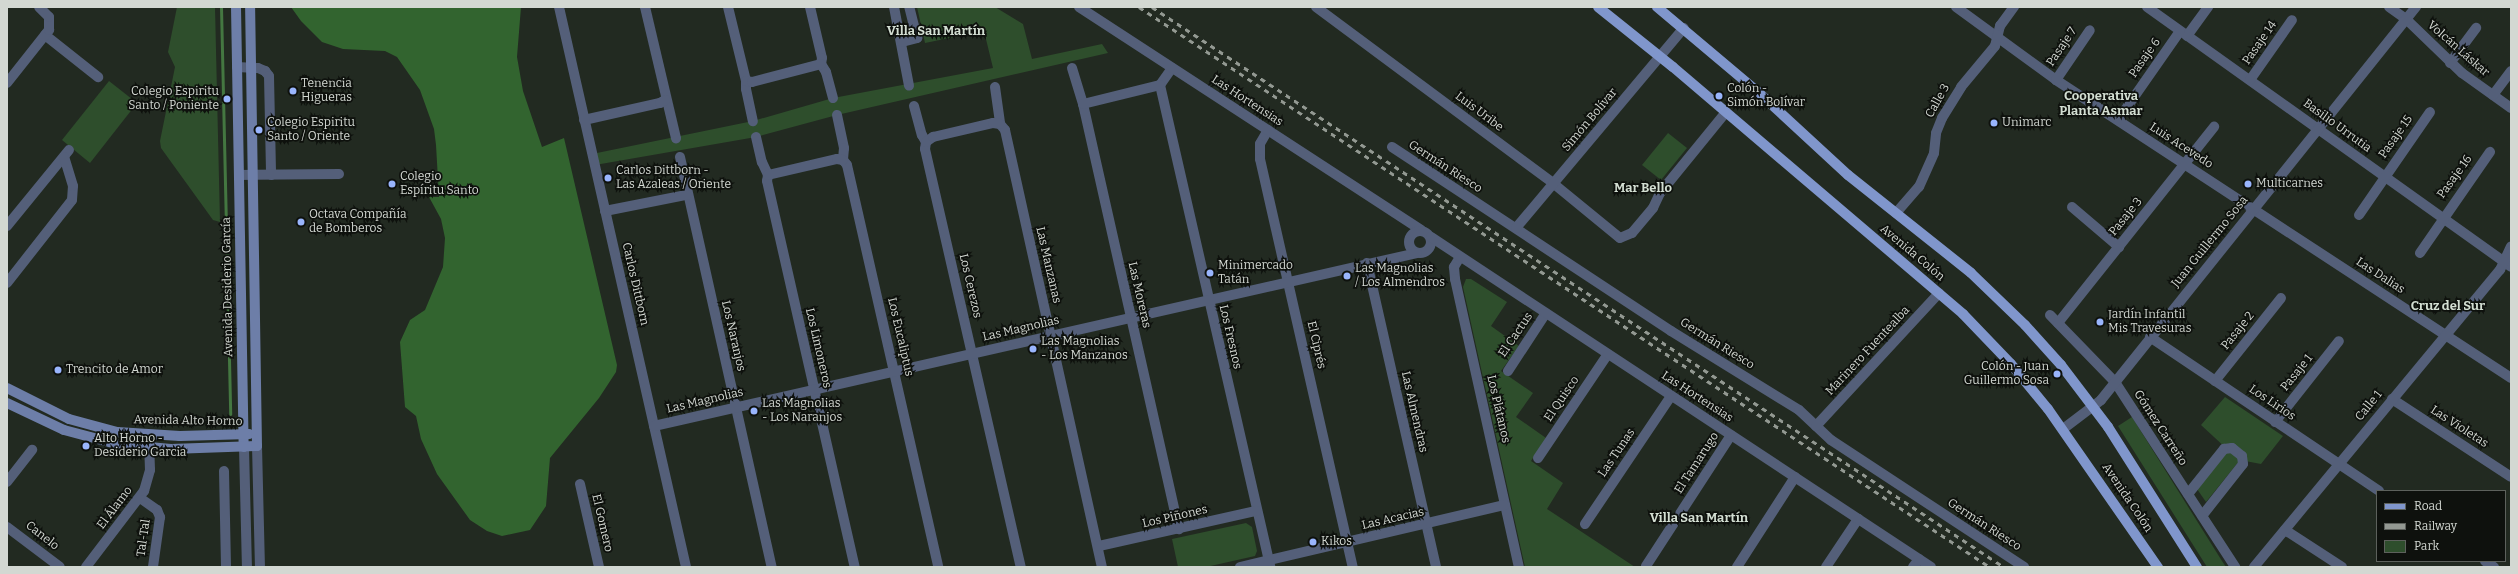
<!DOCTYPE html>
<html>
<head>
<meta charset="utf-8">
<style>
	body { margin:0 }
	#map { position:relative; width:2518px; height:574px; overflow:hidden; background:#222a21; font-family:Bitter,serif }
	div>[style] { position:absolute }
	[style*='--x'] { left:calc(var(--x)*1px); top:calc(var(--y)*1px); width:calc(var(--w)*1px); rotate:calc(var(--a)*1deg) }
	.green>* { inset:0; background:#2e4e2c }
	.forest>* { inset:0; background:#32642f }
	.stream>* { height:3px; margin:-1.5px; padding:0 1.5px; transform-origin:1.5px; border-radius:1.5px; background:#447741 }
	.minor>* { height:10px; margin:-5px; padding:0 5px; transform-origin:5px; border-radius:5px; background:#545f79 }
	.tertiary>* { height:10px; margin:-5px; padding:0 5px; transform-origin:5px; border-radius:5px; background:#545f79 }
	.tertiary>.ring { margin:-5px; padding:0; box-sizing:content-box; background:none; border:10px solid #545f79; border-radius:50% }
	.secondary>* { height:10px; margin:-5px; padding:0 5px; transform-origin:5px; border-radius:5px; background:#6d7ea8 }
	.primary>* { height:10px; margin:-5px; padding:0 5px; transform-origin:5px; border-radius:5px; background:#8096cc }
	.rail>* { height:3px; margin-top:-1.5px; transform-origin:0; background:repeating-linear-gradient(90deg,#939992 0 5px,transparent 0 10px) }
	.dots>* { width:11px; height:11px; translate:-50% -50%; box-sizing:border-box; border:2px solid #0e110d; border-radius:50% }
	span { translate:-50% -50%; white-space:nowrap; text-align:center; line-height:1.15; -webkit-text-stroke:3.5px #0e110d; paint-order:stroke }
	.street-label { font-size:12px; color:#d3d8d2 }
	.poi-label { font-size:12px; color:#d3d8d2 }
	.left { translate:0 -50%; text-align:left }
	.right { translate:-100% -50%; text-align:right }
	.neighbourhood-label { font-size:13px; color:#d3ded2; font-weight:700 }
	.frame { position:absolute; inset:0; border:8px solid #d3d8d2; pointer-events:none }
	.legend { position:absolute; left:2376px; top:490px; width:130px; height:72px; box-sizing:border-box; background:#0e110d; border:1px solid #5d615c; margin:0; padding:5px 7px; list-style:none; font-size:12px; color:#d3d8d2 }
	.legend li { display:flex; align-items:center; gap:8px; height:20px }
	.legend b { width:20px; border:1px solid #5d615c }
</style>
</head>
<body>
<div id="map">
	<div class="green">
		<i style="clip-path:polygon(177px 7px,215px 7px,220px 222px,213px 220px,161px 148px,160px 141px,175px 67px,168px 52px)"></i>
		<i style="clip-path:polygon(917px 7px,995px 7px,1023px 24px,1032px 59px,1102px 44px,1108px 53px,837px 115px,756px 137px,595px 165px,592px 154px,753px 121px,833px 98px,993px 68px,984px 31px,925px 43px)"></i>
		<i style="clip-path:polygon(109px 81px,137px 103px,90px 163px,62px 140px)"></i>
		<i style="clip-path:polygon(1668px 133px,1687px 148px,1661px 180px,1642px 165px)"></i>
		<i style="clip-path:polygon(1466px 279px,1471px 279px,1507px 302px,1491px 326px,1519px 346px,1501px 371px,1533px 393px,1516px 417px,1546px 438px,1531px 461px,1563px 483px,1547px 509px,1635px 567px,1525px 567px,1463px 287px)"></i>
		<i style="clip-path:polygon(2225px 397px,2283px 436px,2261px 464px,2240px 460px,2206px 502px,2197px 489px,2227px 449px,2201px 425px)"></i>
		<i style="clip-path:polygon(2132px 417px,2222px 561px,2226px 567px,2207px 567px,2118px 426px)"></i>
		<i style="clip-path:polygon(1246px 523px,1252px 527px,1257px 551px,1255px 556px,1206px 567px,1178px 567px,1172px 539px)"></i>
	</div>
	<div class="forest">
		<i style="clip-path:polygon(291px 7px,521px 7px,517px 57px,523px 91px,542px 147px,564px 138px,617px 365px,616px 372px,599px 398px,550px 458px,546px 506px,530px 530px,502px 536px,487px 531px,470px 520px,437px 474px,421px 439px,416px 416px,405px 407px,400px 342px,410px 320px,425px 310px,443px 267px,445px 238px,441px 219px,429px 197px,439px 197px,436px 145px,434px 129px,420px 90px,397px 57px,385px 51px,343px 49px,322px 42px,301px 21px)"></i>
	</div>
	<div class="stream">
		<i style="--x:221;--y:7;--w:407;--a:88.7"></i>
	</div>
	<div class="minor">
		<i style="--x:645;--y:7;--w:135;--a:76.7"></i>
		<i style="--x:728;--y:7;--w:76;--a:76.3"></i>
		<i style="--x:746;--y:81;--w:8;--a:90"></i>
		<i style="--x:746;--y:89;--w:33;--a:78"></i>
		<i style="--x:810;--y:7;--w:52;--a:76.8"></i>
		<i style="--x:822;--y:58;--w:6;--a:99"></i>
		<i style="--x:821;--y:64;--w:9;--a:58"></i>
		<i style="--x:826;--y:72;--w:27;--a:75"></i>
		<i style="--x:894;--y:7;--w:80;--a:79.2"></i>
		<i style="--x:1316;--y:7;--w:297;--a:36.6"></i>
		<i style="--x:1554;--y:184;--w:85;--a:39.3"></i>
		<i style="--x:1620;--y:238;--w:13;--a:-23"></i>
		<i style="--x:1632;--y:233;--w:33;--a:-50"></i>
		<i style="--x:1653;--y:208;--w:17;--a:-65"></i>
		<i style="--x:1660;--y:193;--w:104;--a:-50.8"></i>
		<i style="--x:1956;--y:7;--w:124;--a:36.1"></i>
		<i style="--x:2056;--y:80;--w:544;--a:33.22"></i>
		<i style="--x:2147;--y:7;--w:447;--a:35.5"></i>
		<i style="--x:2389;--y:7;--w:21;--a:35"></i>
		<i style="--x:2406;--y:19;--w:78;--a:44"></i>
		<i style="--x:2462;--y:73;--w:60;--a:35.5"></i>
		<i style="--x:45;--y:35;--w:68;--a:38.4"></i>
		<i style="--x:2187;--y:36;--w:36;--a:-54"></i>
		<i style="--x:902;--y:42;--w:16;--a:-15"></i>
		<i style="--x:917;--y:38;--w:32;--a:-104"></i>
		<i style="--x:2450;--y:63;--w:44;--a:-53.4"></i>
		<i style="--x:237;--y:67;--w:21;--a:3"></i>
		<i style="--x:258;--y:68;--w:8;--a:23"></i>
		<i style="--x:265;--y:71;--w:6;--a:51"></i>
		<i style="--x:269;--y:76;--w:99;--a:88.8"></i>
		<i style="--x:1072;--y:68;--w:38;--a:73"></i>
		<i style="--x:1083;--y:104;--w:436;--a:77.3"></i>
		<i style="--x:1172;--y:68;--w:21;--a:125"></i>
		<i style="--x:1160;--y:85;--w:494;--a:77.1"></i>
		<i style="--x:2056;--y:80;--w:60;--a:-55.8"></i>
		<i style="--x:2250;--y:80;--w:73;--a:-55"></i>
		<i style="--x:746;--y:81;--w:6;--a:9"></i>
		<i style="--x:752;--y:82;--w:71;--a:-14.6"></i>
		<i style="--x:7;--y:83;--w:68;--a:-51.6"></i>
		<i style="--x:49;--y:30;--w:13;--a:-90"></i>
		<i style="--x:49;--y:17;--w:14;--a:-135"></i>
		<i style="--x:995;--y:87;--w:37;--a:82"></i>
		<i style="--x:1000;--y:124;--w:8;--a:50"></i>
		<i style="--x:1005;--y:130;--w:448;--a:77.5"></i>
		<i style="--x:2493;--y:95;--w:30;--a:-53"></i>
		<i style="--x:1083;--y:104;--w:79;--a:-13.9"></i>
		<i style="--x:914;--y:106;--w:30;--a:75"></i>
		<i style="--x:922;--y:135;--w:8;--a:60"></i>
		<i style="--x:837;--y:115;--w:34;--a:78"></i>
		<i style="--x:844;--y:148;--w:12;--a:95"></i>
		<i style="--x:843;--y:160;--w:6;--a:51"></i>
		<i style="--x:847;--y:165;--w:412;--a:77.2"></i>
		<i style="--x:584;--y:120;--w:78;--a:-12.6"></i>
		<i style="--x:660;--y:103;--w:6;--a:-31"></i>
		<i style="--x:2118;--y:120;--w:108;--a:-55.1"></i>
		<i style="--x:1268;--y:130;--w:16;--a:120"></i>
		<i style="--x:1260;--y:144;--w:15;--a:90"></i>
		<i style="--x:1260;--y:159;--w:418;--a:77.2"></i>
		<i style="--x:756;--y:137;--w:26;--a:77"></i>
		<i style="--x:762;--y:162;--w:14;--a:65"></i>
		<i style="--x:768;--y:175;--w:6;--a:99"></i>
		<i style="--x:767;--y:181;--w:396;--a:77.2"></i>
		<i style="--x:926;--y:142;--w:7;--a:98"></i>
		<i style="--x:925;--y:149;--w:429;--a:77.1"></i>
		<i style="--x:926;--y:142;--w:9;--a:-36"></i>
		<i style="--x:933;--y:137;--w:62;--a:-13.1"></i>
		<i style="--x:993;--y:123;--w:7;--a:8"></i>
		<i style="--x:1392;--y:147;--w:334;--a:33.4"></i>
		<i style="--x:1671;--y:331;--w:150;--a:31.7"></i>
		<i style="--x:1799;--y:410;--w:44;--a:43.2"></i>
		<i style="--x:1831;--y:440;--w:231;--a:33.3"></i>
		<i style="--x:680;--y:157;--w:420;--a:77.4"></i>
		<i style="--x:239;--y:175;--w:100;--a:-0.6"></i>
		<i style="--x:768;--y:175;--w:71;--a:-13.1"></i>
		<i style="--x:837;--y:159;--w:6;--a:9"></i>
		<i style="--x:2072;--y:207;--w:62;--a:40.4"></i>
		<i style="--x:605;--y:211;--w:83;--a:-11.2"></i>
		<i style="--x:1896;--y:213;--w:35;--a:-49"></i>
		<i style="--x:1919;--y:187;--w:37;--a:-66"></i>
		<i style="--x:1934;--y:153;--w:20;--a:-84"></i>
		<i style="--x:1936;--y:133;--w:16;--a:-68"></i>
		<i style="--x:1942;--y:118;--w:36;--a:-58"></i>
		<i style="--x:1961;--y:87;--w:53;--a:-50.3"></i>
		<i style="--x:1995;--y:46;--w:21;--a:-76"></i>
		<i style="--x:2000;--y:26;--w:24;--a:-54"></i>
		<i style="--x:2359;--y:215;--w:125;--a:-55.4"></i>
		<i style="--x:7;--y:226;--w:98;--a:-50.8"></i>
		<i style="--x:1516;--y:228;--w:261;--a:-50"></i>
		<i style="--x:2420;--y:253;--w:123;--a:-55.3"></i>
		<i style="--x:1460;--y:257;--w:12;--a:121"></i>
		<i style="--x:1454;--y:267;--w:12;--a:85"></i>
		<i style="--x:1455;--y:279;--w:295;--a:77.5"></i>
		<i style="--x:1367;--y:263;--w:312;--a:77.2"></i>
		<i style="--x:7;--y:283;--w:105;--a:-51.9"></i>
		<i style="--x:72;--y:200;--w:14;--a:-86"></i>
		<i style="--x:73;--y:186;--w:30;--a:-107"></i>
		<i style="--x:2050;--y:315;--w:93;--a:45.9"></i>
		<i style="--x:2058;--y:323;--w:251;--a:-51.5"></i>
		<i style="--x:1508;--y:371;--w:69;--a:-56.8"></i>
		<i style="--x:2215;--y:381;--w:106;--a:-51.5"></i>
		<i style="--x:2392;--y:399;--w:142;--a:33.2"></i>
		<i style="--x:2275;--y:422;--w:103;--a:-51.7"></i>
		<i style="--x:1816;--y:426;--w:181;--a:-47.2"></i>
		<i style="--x:1538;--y:458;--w:125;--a:-56.1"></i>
		<i style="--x:224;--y:471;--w:96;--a:88.8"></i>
		<i style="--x:7;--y:482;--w:41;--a:-52"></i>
		<i style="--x:580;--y:484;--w:85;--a:77.1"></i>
		<i style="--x:2188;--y:494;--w:58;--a:-51.3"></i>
		<i style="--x:2224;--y:449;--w:8;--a:-7"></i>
		<i style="--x:2232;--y:448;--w:13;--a:39"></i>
		<i style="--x:2242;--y:456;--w:8;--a:83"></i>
		<i style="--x:2243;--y:464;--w:66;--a:128.3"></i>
		<i style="--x:140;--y:498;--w:21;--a:35"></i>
		<i style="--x:157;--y:510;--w:8;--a:67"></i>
		<i style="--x:160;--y:517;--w:50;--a:98"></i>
		<i style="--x:1585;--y:524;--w:154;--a:-56.1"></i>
		<i style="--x:7;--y:527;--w:66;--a:37"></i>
		<i style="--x:2285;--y:530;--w:68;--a:33"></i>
		<i style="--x:1099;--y:546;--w:161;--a:-12.6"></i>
		<i style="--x:1646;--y:566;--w:156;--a:-57"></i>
		<i style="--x:86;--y:567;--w:96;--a:-52.7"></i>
		<i style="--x:144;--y:491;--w:22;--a:-74"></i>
		<i style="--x:150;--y:470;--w:34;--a:-92"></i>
		<i style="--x:1240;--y:567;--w:272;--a:-13.2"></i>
		<i style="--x:1737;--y:567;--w:107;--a:-57.2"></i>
		<i style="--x:1826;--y:567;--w:58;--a:-56.3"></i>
		<i style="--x:1913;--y:567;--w:10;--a:-53"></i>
		<i style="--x:2254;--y:567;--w:386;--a:-50.4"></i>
		<i style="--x:2500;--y:270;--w:26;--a:-65"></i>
	</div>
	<div class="tertiary">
		<i style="--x:559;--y:7;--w:574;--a:77.22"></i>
		<i style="--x:1079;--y:7;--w:408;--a:33.1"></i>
		<i class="ring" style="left:1409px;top:231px;width:12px;height:12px"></i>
		<i style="--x:1431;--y:237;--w:599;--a:33.42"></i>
		<i style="--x:2150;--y:337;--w:276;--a:33.9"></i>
		<i style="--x:2115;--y:382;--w:221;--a:57"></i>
		<i style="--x:654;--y:426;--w:782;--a:-12.78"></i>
		<i style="--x:2063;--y:429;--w:48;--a:-37.3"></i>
		<i style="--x:2101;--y:400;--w:504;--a:-51.29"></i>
		<i style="--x:257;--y:446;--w:121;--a:88.6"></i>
		<i style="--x:244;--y:447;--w:120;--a:88.6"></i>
		<i style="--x:2485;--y:561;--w:11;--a:34"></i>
	</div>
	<div class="secondary">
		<i style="--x:236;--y:7;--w:440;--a:89"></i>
		<i style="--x:7;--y:388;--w:69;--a:26.6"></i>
		<i style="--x:69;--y:419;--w:50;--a:15.2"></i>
		<i style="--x:117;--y:432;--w:63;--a:3.6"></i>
		<i style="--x:180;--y:436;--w:69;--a:-1.7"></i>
		<i style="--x:7;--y:403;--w:63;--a:25.3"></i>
		<i style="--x:64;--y:430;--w:55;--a:14.8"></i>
		<i style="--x:117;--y:444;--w:54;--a:5.3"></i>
		<i style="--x:171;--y:449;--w:86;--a:-2"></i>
		<i style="--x:257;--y:446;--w:439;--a:-90.9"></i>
	</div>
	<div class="primary">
		<i style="--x:1598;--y:7;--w:96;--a:38.7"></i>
		<i style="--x:1673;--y:67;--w:381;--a:40.4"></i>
		<i style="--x:1963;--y:314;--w:69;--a:46.2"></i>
		<i style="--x:2011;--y:364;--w:58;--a:50.6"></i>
		<i style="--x:2048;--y:409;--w:193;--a:55.2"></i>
		<i style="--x:1657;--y:7;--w:132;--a:40.1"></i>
		<i style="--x:1758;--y:92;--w:122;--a:42.7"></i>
		<i style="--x:1848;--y:175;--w:157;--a:38.5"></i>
		<i style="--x:1971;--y:273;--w:75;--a:43.9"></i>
		<i style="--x:2025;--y:325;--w:54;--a:48"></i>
		<i style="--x:2061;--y:365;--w:78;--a:52.8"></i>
		<i style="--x:2108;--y:427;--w:166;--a:57.6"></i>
	</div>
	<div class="rail">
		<i style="--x:1139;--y:7;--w:1019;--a:33.35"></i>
		<i style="--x:1152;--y:7;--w:1020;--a:33.32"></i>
	</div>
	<div class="dots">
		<i style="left:293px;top:91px;background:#99b5fd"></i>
		<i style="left:1719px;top:96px;background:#99b5fd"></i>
		<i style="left:227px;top:99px;background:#99b5fd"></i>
		<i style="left:1994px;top:123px;background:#99b5fd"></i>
		<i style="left:259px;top:130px;background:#99b5fd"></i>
		<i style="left:608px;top:178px;background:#99b5fd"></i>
		<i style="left:392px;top:184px;background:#99b5fd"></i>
		<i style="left:2248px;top:184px;background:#99b5fd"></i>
		<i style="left:301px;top:222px;background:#99b5fd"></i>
		<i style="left:1210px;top:273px;background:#99b5fd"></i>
		<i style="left:1347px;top:276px;background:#99b5fd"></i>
		<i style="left:2100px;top:322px;background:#99b5fd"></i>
		<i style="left:1033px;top:349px;background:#99b5fd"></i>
		<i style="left:58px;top:370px;background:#99b5fd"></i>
		<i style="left:2057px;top:374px;background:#99b5fd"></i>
		<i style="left:754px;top:411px;background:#99b5fd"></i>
		<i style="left:86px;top:446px;background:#99b5fd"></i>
		<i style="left:1313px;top:542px;background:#99b5fd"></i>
	</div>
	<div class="street-label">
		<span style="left:2260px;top:43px;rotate:-55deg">Pasaje 14</span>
		<span style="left:2062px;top:47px;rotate:-56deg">Pasaje 7</span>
		<span style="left:2458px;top:49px;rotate:41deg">Volcán Láskar</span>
		<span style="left:2145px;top:58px;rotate:-55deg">Pasaje 6</span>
		<span style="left:1247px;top:101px;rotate:33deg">Las Hortensias</span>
		<span style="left:1938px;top:101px;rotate:-61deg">Calle 3</span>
		<span style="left:1479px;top:112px;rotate:37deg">Luis Uribe</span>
		<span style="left:1590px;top:120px;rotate:-50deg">Simón Bolívar</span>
		<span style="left:2337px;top:126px;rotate:36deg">Basilio Urrutia</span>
		<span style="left:2396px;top:137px;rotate:-55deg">Pasaje 15</span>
		<span style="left:2181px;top:146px;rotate:33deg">Luis Acevedo</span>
		<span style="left:1445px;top:167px;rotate:33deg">Germán Riesco</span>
		<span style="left:2455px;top:177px;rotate:-54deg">Pasaje 16</span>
		<span style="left:2126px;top:217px;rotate:-51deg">Pasaje 3</span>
		<span style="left:2210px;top:242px;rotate:-51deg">Juan Guillermo Sosa</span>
		<span style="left:1912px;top:253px;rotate:40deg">Avenida Colón</span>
		<span style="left:1048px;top:265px;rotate:77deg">Las Manzanas</span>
		<span style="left:2380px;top:276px;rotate:33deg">Las Dalias</span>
		<span style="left:635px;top:284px;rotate:77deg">Carlos Dittborn</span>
		<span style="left:970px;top:286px;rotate:77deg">Los Cerezos</span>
		<span style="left:228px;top:287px;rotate:-91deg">Avenida Desiderio García</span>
		<span style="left:1139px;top:295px;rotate:77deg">Las Moreras</span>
		<span style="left:1021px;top:329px;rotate:-13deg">Las Magnolias</span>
		<span style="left:2238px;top:331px;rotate:-51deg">Pasaje 2</span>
		<span style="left:1516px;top:335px;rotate:-56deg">El Cactus</span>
		<span style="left:733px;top:336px;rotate:77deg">Los Naranjos</span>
		<span style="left:900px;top:337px;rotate:77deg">Los Eucaliptus</span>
		<span style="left:1230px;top:337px;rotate:77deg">Los Fresnos</span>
		<span style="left:1717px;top:344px;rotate:32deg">Germán Riesco</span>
		<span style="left:1316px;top:345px;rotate:77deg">El Ciprés</span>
		<span style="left:818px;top:348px;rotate:77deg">Los Limoneros</span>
		<span style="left:1868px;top:351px;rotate:-47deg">Marinero Fuentealba</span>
		<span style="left:2297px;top:373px;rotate:-51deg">Pasaje 1</span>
		<span style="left:1697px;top:397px;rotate:33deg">Las Hortensias</span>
		<span style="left:1562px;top:399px;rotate:-56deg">El Quisco</span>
		<span style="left:705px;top:401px;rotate:-13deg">Las Magnolias</span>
		<span style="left:2272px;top:403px;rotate:34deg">Los Lirios</span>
		<span style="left:2369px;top:406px;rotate:-51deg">Calle 1</span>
		<span style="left:1498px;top:409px;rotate:77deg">Los Plátanos</span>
		<span style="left:1414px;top:412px;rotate:77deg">Las Almendras</span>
		<span style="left:188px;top:421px;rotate:1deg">Avenida Alto Horno</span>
		<span style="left:2459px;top:427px;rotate:33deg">Las Violetas</span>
		<span style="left:2160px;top:428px;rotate:57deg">Gómez Carreño</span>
		<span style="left:1617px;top:453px;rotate:-56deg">Las Tunas</span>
		<span style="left:1697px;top:463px;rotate:-57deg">El Tamarugo</span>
		<span style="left:2127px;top:498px;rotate:56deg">Avenida Colón</span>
		<span style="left:115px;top:508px;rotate:-53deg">El Álamo</span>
		<span style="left:1175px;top:517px;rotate:-13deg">Los Piñones</span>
		<span style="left:1393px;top:519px;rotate:-13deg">Las Acacias</span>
		<span style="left:602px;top:523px;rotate:77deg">El Gomero</span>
		<span style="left:1984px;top:525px;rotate:33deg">Germán Riesco</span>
		<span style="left:42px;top:536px;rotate:38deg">Canelo</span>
		<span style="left:144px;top:538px;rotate:-82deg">Tal-Tal</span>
	</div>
	<div class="poi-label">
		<span class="left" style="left:301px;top:91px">Tenencia<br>Higueras</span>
		<span class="left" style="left:1727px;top:96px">Colón -<br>Simón Bolívar</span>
		<span class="right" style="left:219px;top:99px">Colegio Espiritu<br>Santo / Poniente</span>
		<span class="left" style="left:267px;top:130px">Colegio Espiritu<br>Santo / Oriente</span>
		<span class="left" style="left:2002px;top:123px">Unimarc</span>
		<span class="left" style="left:616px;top:178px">Carlos Dittborn -<br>Las Azaleas / Oriente</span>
		<span class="left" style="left:400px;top:184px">Colegio<br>Espíritu Santo</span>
		<span class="left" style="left:2256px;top:184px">Multicarnes</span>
		<span class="left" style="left:309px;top:222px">Octava Compañía<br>de Bomberos</span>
		<span class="left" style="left:1218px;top:273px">Minimercado<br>Tatán</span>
		<span class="left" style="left:1355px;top:276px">Las Magnolias<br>/ Los Almendros</span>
		<span class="left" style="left:2108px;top:322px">Jardín Infantil<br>Mis Travesuras</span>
		<span class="left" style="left:1041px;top:349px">Las Magnolias<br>- Los Manzanos</span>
		<span class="right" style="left:2049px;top:374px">Colón - Juan<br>Guillermo Sosa</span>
		<span class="left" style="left:66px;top:370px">Trencito de Amor</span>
		<span class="left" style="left:762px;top:411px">Las Magnolias<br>- Los Naranjos</span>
		<span class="left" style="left:94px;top:446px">Alto Horno -<br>Desiderio Garcia</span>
		<span class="left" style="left:1321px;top:542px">Kikos</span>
	</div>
	<div class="neighbourhood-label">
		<span style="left:936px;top:31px">Villa San Martín</span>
		<span style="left:2101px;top:104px">Cooperativa<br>Planta Asmar</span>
		<span style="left:1643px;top:188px">Mar Bello</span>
		<span style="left:2448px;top:306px">Cruz del Sur</span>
		<span style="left:1699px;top:518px">Villa San Martín</span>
	</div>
	<div class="frame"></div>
	<ul class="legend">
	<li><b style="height:5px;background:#8096cc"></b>Road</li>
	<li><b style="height:5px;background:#939992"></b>Railway</li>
	<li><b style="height:11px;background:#2e4e2c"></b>Park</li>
	</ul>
</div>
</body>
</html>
